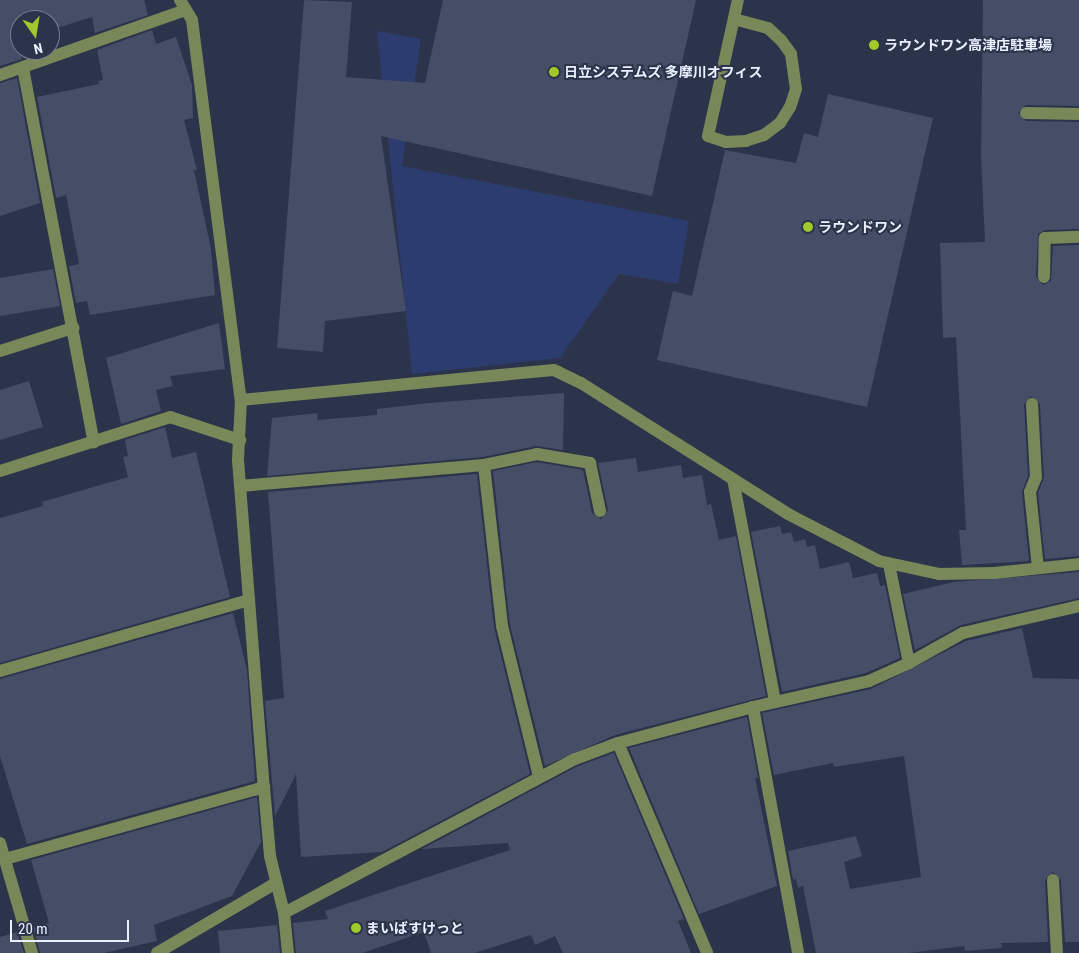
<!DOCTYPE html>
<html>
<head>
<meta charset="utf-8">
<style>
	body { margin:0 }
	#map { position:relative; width:1079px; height:953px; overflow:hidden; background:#2c344b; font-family:"Roboto Condensed","Noto Sans JP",sans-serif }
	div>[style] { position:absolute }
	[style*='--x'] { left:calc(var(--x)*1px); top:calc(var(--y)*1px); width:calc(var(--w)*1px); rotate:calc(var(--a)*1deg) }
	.green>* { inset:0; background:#2d3c6f }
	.building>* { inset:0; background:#454e66 }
	.minor>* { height:12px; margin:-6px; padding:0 6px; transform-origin:6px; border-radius:6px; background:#788859 }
	.dots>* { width:14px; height:14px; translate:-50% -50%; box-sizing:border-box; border:2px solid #2c344b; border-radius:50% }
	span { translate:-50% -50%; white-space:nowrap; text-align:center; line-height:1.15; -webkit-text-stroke:4px #2c344b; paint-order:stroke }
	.poi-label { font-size:14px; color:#eaf0ff; font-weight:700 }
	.left { translate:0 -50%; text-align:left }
	.north { position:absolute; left:10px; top:10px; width:50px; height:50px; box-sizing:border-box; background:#2c344b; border:1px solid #787f93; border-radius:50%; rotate:167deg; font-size:14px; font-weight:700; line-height:20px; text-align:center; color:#eaf0ff }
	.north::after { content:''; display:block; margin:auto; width:18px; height:22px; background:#a0c92b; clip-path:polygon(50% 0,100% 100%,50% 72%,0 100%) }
	.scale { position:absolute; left:10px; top:920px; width:119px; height:22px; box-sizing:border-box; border:2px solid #eaf0ff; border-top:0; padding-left:6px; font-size:15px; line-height:18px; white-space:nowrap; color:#eaf0ff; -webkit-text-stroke:4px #2c344b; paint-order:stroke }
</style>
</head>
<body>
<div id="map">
	<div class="green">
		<i style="clip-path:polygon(377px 31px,421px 39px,402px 166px,689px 221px,678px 284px,619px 274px,560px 358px,412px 374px)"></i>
	</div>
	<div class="building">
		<i style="clip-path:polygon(0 0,144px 0,148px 15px,95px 33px,92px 17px,50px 30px,50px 20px,20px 20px,20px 39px,16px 40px,22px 59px,0 66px)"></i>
		<i style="clip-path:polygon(304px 0,352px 2px,346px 77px,425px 83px,443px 0,696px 0,652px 196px,381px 136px,406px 311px,325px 321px,323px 352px,277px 348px)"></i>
		<i style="clip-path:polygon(983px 0,1079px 0,1079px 106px,1026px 105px,1018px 113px,1026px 121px,1079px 122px,1079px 229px,1045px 230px,1038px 234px,1036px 277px,1043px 285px,1051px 281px,1053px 246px,1079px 245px,1079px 556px,1045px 559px,1038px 493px,1044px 477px,1040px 404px,1031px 396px,1024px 404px,1028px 476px,1022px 492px,1029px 561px,962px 565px,959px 530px,966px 530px,956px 337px,943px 338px,940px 243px,985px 242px,981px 157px)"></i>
		<i style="clip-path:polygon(152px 30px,156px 44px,176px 37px,192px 85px,193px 118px,184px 120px,197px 170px,194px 170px,211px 249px,215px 295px,90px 315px,87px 301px,76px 303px,69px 266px,79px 264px,66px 195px,56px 198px,37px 97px,99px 84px,98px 81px,103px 80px,97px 50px)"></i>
		<i style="clip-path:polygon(17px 78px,40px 203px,0 216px,0 83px)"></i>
		<i style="clip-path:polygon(828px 94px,933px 118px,867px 407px,657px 360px,673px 291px,692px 296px,725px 150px,796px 163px,804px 133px,818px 137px)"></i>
		<i style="clip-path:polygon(53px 269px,60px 306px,0 316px,0 278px)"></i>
		<i style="clip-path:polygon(219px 323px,225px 369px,170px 376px,173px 386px,156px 390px,161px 411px,121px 424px,106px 358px)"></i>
		<i style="clip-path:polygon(29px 381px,43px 427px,0 440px,0 390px)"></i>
		<i style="clip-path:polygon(564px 393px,563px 450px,536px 446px,483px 457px,267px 476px,272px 418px,318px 413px,317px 420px,377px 415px,377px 409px,429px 403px)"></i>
		<i style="clip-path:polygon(165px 427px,172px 458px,196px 452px,230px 597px,0 663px,0 518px,43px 506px,42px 502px,128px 477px,123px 457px,128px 456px,125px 440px)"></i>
		<i style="clip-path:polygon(636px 458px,638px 472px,681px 465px,683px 478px,702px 475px,707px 505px,711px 504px,719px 540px,736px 536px,766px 696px,615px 735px,545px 766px,510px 625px,493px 471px,537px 462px,583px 470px,592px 513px,601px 519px,608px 510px,598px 463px)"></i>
		<i style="clip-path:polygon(477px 474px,494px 627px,530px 774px,382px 852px,301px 857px,296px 774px,275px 816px,265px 701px,284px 698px,268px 492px)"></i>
		<i style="clip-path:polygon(780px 526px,782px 534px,791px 532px,794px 542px,805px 539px,807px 547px,815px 545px,820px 569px,849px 562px,853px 578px,877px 573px,880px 586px,885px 585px,900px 658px,866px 673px,782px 692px,751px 532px)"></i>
		<i style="clip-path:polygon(1079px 572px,1079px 598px,961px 625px,915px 650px,903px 594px,954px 582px)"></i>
		<i style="clip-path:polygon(233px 613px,247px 670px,255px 781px,27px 844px,0 756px,0 679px)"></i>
		<i style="clip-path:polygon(1022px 628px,1033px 678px,1079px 679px,1079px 942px,1065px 942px,1061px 880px,1053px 872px,1045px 880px,1048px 942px,1001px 943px,1002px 948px,965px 951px,964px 946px,909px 953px,816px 953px,803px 886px,798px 888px,796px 879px,793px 880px,788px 851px,856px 836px,862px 856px,844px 862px,850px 889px,921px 877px,904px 756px,834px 767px,833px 763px,774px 775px,762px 713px,871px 689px,966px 641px)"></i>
		<i style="clip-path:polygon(747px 717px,758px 778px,755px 778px,777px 886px,699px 914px,629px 748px)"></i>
		<i style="clip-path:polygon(614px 753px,684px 919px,678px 921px,691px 953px,563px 953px,555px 936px,535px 945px,531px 935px,474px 953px,431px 953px,424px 932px,362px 953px,296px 953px,293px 923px,328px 919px,325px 911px,510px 850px,508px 843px,422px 849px,578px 766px)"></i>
		<i style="clip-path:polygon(257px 797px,261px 842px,232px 896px,154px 925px,157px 941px,104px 953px,40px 953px,33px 927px,49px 923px,31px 860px)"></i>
		<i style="clip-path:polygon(277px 925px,280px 953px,220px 953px,218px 931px)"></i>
		<i style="clip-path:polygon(17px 932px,24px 953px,0 953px,0 937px)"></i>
	</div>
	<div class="minor">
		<i style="--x:180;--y:0;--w:23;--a:59"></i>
		<i style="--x:192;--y:20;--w:383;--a:82.7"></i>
		<i style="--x:241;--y:400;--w:60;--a:92.9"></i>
		<i style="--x:238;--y:460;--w:328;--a:85.5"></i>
		<i style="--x:264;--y:787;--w:69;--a:85"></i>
		<i style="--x:270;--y:856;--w:59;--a:76.2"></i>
		<i style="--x:284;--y:913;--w:40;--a:84.3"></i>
		<i style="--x:734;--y:19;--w:35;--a:15"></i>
		<i style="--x:768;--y:28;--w:18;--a:43"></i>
		<i style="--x:781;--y:40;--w:17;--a:54"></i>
		<i style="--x:791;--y:54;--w:35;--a:82"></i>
		<i style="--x:796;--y:89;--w:19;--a:108"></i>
		<i style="--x:790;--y:107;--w:19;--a:122"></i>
		<i style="--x:780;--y:123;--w:20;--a:143"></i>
		<i style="--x:764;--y:135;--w:19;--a:162"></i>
		<i style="--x:746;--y:141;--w:20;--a:177"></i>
		<i style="--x:726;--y:142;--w:19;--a:-162"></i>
		<i style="--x:708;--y:136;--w:139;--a:-77.6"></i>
		<i style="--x:23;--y:68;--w:381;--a:79.3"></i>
		<i style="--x:0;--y:75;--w:197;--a:-19.3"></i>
		<i style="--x:1026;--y:113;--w:53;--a:1.1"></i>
		<i style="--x:1044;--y:277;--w:39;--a:-89"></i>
		<i style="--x:1045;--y:238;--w:34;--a:-2"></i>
		<i style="--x:0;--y:351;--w:77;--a:-17.5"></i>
		<i style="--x:241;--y:400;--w:314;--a:-5.5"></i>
		<i style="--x:554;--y:370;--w:30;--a:26"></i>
		<i style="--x:581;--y:383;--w:245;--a:32.3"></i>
		<i style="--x:788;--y:514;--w:102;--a:27.3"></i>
		<i style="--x:879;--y:561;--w:61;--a:12.2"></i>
		<i style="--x:939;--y:574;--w:55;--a:-1"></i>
		<i style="--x:994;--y:573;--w:85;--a:-6"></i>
		<i style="--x:1032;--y:404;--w:73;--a:86.9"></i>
		<i style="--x:1036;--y:477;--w:16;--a:112"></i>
		<i style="--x:1030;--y:492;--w:76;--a:84"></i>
		<i style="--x:484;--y:465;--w:162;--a:83.6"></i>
		<i style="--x:502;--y:626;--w:155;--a:76.2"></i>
		<i style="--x:0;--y:471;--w:178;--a:-17.6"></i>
		<i style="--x:170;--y:417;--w:74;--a:18.2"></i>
		<i style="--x:733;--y:479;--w:226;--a:79.3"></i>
		<i style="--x:240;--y:486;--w:245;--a:-4.9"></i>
		<i style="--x:484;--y:465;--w:54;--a:-11.7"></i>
		<i style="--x:537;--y:454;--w:54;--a:9.6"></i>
		<i style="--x:590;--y:463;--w:49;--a:78.2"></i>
		<i style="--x:889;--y:564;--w:101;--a:78.6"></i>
		<i style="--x:0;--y:671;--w:259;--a:-15.9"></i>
		<i style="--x:753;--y:707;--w:250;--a:79.6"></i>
		<i style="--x:618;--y:743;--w:228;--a:67"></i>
		<i style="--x:0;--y:843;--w:115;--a:73.8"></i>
		<i style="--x:5;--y:859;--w:269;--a:-15.5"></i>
		<i style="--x:1053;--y:880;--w:73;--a:86.9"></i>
		<i style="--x:284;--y:913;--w:329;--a:-27.9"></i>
		<i style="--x:575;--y:759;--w:46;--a:-20.4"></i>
		<i style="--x:618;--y:743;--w:140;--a:-14.9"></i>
		<i style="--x:753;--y:707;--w:119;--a:-12.6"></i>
		<i style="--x:869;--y:681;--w:44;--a:-24.2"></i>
		<i style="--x:909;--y:663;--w:62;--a:-29.1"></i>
		<i style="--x:963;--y:633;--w:119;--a:-13.1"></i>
		<i style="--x:157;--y:953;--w:138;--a:-30.5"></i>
	</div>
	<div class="dots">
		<i style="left:874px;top:45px;background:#a0c92b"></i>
		<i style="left:554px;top:72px;background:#a0c92b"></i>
		<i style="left:808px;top:227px;background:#a0c92b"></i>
		<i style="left:356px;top:928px;background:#a0c92b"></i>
	</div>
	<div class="poi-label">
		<span class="left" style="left:884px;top:45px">ラウンドワン高津店駐車場</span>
		<span class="left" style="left:564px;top:72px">日立システムズ 多摩川オフィス</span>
		<span class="left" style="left:818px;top:227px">ラウンドワン</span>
		<span class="left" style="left:366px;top:928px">まいばすけっと</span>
	</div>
	<div class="north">N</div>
	<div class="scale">20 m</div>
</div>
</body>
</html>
